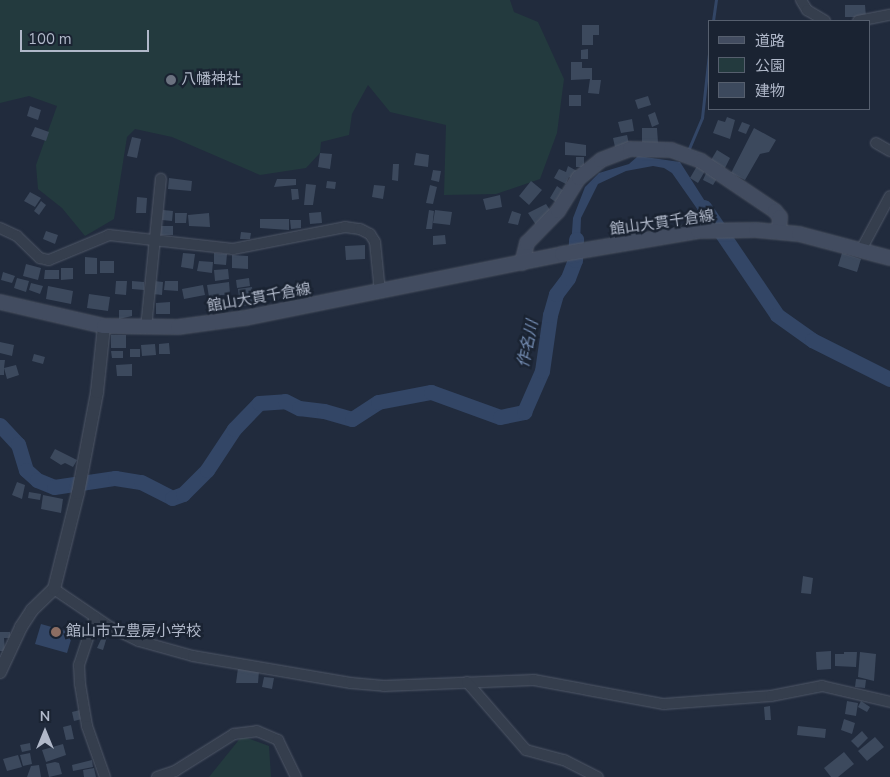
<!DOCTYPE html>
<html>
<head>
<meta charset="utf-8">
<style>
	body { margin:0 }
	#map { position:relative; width:890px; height:777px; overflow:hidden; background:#212b3d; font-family:"Nunito Sans","Noto Sans JP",sans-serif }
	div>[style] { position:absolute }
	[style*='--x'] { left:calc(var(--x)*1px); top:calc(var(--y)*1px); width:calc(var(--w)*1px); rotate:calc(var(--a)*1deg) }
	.green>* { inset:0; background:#233a3e }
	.water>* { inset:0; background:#334666 }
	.stream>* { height:2.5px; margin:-1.25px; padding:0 1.25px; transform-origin:1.25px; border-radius:1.25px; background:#334666 }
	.river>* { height:15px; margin:-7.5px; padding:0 7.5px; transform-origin:7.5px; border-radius:7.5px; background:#334666 }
	.building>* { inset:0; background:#3c495d }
	.roads { filter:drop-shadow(0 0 1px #505868) drop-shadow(0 0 1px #505868) }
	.minor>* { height:10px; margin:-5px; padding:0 5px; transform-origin:5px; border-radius:5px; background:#353e4d }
	.tertiary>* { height:12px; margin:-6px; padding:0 6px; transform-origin:6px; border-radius:6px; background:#353e4d }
	.secondary>* { height:14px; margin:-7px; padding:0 7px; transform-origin:7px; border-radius:7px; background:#424c60 }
	.dots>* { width:14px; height:14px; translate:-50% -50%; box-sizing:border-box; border:2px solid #1a2332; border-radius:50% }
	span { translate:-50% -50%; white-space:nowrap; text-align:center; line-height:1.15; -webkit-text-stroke:5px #1a2332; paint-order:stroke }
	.poi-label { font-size:15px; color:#b0b8c9 }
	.left { translate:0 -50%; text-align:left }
	.street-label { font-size:15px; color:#b0b8c9 }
	.water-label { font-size:16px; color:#758db3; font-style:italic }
	.legend { position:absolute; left:708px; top:20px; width:162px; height:90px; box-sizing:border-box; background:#1a2332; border:1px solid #565f6e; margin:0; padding:6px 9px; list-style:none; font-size:15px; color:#b0b8c9 }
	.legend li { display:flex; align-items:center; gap:10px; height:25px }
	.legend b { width:25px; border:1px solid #565f6e }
	.north { position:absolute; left:20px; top:707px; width:50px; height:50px; -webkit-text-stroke:4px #1a2332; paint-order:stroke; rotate:0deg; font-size:14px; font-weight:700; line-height:20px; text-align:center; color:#b0b8c9 }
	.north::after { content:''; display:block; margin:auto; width:18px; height:22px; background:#b0b8c9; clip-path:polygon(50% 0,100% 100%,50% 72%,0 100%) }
	.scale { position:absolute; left:20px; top:30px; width:129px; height:22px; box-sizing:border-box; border:2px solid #b0b8c9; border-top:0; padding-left:6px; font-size:15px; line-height:18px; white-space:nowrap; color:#b0b8c9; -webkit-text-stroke:4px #1a2332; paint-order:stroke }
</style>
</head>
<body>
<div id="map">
	<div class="green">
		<i style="clip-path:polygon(0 0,510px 0,514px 12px,538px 22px,564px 79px,557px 133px,540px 179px,496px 194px,444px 195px,446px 125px,390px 112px,368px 85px,352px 114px,349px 135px,321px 142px,320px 153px,306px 168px,260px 175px,172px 137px,135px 129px,127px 137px,114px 219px,85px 236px,62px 208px,38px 189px,36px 165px,57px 106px,29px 96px,0 103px)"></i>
		<i style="clip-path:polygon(242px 736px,269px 746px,271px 777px,209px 777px)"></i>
	</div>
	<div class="water">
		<i style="clip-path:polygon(638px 156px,680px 162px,708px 206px,722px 222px,707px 223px,672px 173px,664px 168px,653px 166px,626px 171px,598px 184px,581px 218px,580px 244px,571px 246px,573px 218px,585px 187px,599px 173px,629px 164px)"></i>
		<i style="clip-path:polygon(41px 624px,73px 633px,67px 653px,35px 644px)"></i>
	</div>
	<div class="stream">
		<i style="--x:713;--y:21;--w:21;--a:-82"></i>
		<i style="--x:688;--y:151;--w:36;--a:-67"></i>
		<i style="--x:702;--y:118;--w:64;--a:-83.8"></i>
	</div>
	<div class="river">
		<i style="--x:704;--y:207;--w:130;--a:55.9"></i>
		<i style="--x:777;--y:315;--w:43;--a:35.5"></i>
		<i style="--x:812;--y:340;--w:87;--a:26.6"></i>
		<i style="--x:0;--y:425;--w:26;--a:47"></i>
		<i style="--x:18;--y:444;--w:27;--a:73"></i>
		<i style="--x:26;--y:470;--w:15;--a:42"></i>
		<i style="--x:37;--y:480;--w:18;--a:22"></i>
		<i style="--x:54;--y:487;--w:62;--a:-8.4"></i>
		<i style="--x:115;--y:478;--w:26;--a:9"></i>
		<i style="--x:141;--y:482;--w:35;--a:27"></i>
		<i style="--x:172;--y:498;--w:12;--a:-20"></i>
		<i style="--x:183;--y:494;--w:34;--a:-45"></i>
		<i style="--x:207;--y:470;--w:49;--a:-56.6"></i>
		<i style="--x:234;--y:429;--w:36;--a:-46"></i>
		<i style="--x:259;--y:403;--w:26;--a:-4"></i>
		<i style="--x:285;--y:401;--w:16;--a:27"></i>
		<i style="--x:299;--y:408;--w:25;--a:7"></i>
		<i style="--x:324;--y:411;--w:29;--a:16"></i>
		<i style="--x:352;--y:419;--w:31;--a:-33"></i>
		<i style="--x:378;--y:402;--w:54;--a:-10.7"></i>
		<i style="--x:431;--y:392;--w:73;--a:19.9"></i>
		<i style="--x:500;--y:417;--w:25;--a:-12"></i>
		<i style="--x:524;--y:412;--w:45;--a:-66.3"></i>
		<i style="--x:542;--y:371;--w:57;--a:-81.9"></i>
		<i style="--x:550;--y:315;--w:22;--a:-74"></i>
		<i style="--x:556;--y:294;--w:20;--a:-53"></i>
		<i style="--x:568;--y:278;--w:19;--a:-69"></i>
		<i style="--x:575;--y:260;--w:21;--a:-87"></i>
	</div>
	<div class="building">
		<i style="clip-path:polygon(845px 5px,865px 5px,866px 17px,845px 17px)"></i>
		<i style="clip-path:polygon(582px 25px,599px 25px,599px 35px,593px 35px,593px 45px,582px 45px)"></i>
		<i style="clip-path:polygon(588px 49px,588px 59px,581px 59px,581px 50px)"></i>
		<i style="clip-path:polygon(571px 62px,582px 62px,582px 68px,592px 68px,592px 80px,601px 80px,599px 94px,588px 93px,590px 79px,571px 80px)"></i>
		<i style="clip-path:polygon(569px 95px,581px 95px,581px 106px,569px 106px)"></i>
		<i style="clip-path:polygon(648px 96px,651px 105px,638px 109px,635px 100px)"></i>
		<i style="clip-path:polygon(30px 106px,41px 110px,38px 120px,27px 116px)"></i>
		<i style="clip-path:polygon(655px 112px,659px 124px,652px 127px,648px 115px)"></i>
		<i style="clip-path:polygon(727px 117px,735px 120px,730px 139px,713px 133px,718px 120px,725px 122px)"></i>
		<i style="clip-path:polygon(632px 119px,634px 131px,621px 133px,618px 122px)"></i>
		<i style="clip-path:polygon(742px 122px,750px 125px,746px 134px,738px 131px)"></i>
		<i style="clip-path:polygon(35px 127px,49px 132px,46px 141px,31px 136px)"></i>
		<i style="clip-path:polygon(642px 128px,657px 128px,658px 143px,642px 144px)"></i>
		<i style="clip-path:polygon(754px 128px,776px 140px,769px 152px,760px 154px,745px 180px,731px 173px)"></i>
		<i style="clip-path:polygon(627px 135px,629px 144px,615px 147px,613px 138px)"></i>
		<i style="clip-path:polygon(132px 137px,141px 139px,137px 158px,127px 156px)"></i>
		<i style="clip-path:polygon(565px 142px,586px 145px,586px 156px,565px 155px)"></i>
		<i style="clip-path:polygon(717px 150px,730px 158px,725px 168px,711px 160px)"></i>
		<i style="clip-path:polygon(320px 153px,332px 154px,330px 169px,318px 167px)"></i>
		<i style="clip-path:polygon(416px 153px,429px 155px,428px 167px,414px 165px)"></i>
		<i style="clip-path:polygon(576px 157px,584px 157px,584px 167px,576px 167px)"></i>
		<i style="clip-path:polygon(393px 164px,399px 164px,398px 181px,392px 180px)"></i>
		<i style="clip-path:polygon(568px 166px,577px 171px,573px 179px,569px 177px,566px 184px,554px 178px,559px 169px,566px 172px)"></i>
		<i style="clip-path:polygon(697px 166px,705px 171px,698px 183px,690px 178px)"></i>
		<i style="clip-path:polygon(433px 170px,441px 171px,439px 182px,431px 180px)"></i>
		<i style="clip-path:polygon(707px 171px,718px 177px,713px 185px,703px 180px)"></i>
		<i style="clip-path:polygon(169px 178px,192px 181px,191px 191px,168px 189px)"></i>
		<i style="clip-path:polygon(277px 179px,296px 179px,296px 185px,274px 187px)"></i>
		<i style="clip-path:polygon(327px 181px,336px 182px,335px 189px,326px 188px)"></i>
		<i style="clip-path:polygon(531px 181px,542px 190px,529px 205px,519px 196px)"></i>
		<i style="clip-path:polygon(306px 184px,316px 185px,313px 205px,304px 205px)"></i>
		<i style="clip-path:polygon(374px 185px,385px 186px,383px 199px,372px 197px)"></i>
		<i style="clip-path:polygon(430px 185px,437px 187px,433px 204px,426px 203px)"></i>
		<i style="clip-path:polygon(557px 186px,564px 191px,557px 203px,550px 198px)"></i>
		<i style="clip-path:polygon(291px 189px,298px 189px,299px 199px,292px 200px)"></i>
		<i style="clip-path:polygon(30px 192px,41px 198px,35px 207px,24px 201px)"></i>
		<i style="clip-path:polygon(500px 195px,502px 207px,486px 210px,483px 199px)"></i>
		<i style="clip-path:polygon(137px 197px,147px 198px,146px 213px,136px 213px)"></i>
		<i style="clip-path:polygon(41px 201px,46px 205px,39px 215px,34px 211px)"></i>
		<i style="clip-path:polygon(546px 204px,552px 213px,536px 225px,528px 213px)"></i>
		<i style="clip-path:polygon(163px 210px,173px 211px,172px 221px,162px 220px)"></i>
		<i style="clip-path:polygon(429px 210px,434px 211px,432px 229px,426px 229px)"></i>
		<i style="clip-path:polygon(435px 210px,452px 212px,450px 225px,433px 223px)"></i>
		<i style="clip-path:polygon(512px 211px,521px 214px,518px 225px,508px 223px)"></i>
		<i style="clip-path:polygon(321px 212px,322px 223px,310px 224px,309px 213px)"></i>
		<i style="clip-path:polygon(175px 213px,187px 213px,186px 223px,175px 223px)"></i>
		<i style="clip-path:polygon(209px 213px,210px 227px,189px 226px,188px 215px)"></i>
		<i style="clip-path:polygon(260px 219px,289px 219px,289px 230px,260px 228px)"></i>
		<i style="clip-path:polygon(290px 220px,301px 220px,301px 228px,291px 229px)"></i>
		<i style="clip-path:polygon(159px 226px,173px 226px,173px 235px,159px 235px)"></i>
		<i style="clip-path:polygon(46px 231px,58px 235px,55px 244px,43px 239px)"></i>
		<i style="clip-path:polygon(241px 232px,251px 233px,250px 239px,240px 239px)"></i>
		<i style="clip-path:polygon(445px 235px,446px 244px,433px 245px,433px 236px)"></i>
		<i style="clip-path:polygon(365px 245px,365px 259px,346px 260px,345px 246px)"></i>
		<i style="clip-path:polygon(183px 253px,195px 254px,193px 269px,181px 267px)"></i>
		<i style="clip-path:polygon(214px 253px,227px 254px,226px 265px,214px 264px)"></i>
		<i style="clip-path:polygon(842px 253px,861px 259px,857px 272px,838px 266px)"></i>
		<i style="clip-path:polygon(232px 255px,248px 256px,248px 269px,232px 268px)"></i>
		<i style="clip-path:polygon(85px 257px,97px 258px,97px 274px,85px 274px)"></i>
		<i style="clip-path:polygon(100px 261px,114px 261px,114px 273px,100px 273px)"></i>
		<i style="clip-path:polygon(199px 261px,213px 262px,212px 273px,197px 271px)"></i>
		<i style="clip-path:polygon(26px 264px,41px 268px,38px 280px,23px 276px)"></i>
		<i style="clip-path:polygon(61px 268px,73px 268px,73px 279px,61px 280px)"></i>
		<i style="clip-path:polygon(228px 269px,229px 279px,215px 281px,214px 270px)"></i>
		<i style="clip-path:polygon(45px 270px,59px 270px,59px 279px,44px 279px)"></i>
		<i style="clip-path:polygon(3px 272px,15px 276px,12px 283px,1px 280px)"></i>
		<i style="clip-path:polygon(17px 278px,29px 281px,26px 292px,14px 288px)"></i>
		<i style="clip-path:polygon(249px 278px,250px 286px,237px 288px,236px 280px)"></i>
		<i style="clip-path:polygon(116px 281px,127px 281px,126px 295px,115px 294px)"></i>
		<i style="clip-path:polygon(132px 281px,144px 282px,144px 290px,132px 289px)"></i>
		<i style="clip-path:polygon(154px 281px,163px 282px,162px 295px,153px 294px)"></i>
		<i style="clip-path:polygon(165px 281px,178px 281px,178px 291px,164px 290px)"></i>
		<i style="clip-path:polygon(229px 282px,230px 294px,209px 297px,207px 285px)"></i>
		<i style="clip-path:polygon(31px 283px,43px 286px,40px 294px,29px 290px)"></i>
		<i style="clip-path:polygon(203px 285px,205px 295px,184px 299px,182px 289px)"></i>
		<i style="clip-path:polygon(48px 286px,73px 291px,71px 304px,46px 299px)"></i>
		<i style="clip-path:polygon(252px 287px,253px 295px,239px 297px,238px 289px)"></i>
		<i style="clip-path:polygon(89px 294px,110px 297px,108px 311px,87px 308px)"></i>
		<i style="clip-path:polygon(254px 296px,255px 304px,242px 306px,241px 298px)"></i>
		<i style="clip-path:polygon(170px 302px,170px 314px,156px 314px,156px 303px)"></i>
		<i style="clip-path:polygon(119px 310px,132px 310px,132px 316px,119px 319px)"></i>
		<i style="clip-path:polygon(111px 335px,126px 335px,126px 348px,111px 348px)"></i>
		<i style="clip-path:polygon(0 342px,14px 345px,12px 356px,0 353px)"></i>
		<i style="clip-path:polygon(169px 343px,170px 354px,159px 354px,159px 344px)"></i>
		<i style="clip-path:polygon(155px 344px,156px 355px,142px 356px,141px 345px)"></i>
		<i style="clip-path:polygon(130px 349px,140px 349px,140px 357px,130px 357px)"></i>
		<i style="clip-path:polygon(111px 351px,123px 351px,123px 358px,112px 358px)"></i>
		<i style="clip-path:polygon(34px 354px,45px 357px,43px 364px,32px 361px)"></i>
		<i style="clip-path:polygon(0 360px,5px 360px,4px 368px,16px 365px,19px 375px,7px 379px,4px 368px,4px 375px,0 375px)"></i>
		<i style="clip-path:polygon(132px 364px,132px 376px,117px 376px,116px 365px)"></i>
		<i style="clip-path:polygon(55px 449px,77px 460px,73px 467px,65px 463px,61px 465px,50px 458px)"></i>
		<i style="clip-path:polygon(17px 482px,25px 485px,22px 499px,12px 495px)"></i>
		<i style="clip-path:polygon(29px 492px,41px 494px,40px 500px,28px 498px)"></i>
		<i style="clip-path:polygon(43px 495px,63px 499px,61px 513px,41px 509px)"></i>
		<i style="clip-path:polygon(803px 576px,813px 578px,811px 594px,801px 593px)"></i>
		<i style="clip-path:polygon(0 632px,10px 632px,10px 638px,4px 638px,5px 651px,0 651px)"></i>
		<i style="clip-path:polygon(103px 635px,107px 637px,103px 650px,97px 648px)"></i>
		<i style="clip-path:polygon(831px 651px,831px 669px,817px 670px,816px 652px)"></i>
		<i style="clip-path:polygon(844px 652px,857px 652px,856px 667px,835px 666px,835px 654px,844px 654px)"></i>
		<i style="clip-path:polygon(860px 652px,876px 654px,874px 681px,858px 677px)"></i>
		<i style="clip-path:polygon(238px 668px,259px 671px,258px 683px,236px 683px)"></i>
		<i style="clip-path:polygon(264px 677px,274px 678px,272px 689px,262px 687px)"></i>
		<i style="clip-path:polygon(856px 679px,866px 680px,865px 688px,855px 687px)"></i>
		<i style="clip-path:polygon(847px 701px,858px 703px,856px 716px,845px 714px)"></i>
		<i style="clip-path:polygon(861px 701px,870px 707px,867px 712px,858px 707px)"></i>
		<i style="clip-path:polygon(770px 706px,771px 720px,765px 720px,764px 707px)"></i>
		<i style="clip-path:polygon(80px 710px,82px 719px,74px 721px,72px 712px)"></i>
		<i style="clip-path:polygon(844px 719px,855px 723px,852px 734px,841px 730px)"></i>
		<i style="clip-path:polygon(71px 725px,74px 739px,66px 740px,63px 727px)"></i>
		<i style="clip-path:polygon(798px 726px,826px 729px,825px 738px,797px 735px)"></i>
		<i style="clip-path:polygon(862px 731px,868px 738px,858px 748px,851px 741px)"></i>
		<i style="clip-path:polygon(875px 737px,884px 747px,867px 761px,858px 751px)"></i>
		<i style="clip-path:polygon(30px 743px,31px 750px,22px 752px,20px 745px)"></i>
		<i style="clip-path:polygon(63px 744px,66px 755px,46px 762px,42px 750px)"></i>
		<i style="clip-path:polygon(844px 752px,854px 764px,838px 777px,831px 777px,824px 768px)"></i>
		<i style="clip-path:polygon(30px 753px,32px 764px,23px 766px,20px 755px)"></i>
		<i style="clip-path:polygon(18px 755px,22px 767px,7px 771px,3px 759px)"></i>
		<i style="clip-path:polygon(92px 760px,93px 767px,73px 771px,72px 765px)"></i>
		<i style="clip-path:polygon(55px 762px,59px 763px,62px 774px,49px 777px,46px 764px)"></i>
		<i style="clip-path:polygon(39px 765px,41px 777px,27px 777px,31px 766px)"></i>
		<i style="clip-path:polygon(94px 768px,96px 777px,84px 777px,83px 770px)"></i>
	</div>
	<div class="roads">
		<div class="minor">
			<i style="--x:801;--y:0;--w:12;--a:59"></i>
			<i style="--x:807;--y:10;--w:21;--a:31"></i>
			<i style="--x:858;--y:21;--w:33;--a:-11"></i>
			<i style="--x:876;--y:143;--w:16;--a:30"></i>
			<i style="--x:0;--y:228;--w:19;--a:25"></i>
			<i style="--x:17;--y:236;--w:32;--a:44"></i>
			<i style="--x:40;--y:258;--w:9;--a:13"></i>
			<i style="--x:49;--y:260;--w:65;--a:-22.6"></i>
			<i style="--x:109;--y:235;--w:125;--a:6.4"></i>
			<i style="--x:233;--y:249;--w:114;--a:-11.1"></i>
			<i style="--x:345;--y:227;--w:15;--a:8"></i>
			<i style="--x:360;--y:229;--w:11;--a:27"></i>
			<i style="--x:370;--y:234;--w:9;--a:58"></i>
			<i style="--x:375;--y:242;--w:50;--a:84.3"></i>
			<i style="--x:861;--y:250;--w:61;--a:-61.8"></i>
			<i style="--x:146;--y:328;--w:150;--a:-84.3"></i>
			<i style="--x:54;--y:589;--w:68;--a:34.2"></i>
			<i style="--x:110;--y:627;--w:32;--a:26"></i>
			<i style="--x:139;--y:641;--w:56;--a:15.5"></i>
			<i style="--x:193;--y:656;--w:160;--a:9.7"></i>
			<i style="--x:351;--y:683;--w:33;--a:5"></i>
			<i style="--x:384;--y:686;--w:150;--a:-2.3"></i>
			<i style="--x:534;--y:680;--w:132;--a:10.5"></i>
			<i style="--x:664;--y:704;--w:107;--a:-4.3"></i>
			<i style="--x:771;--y:696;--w:52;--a:-11.1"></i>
			<i style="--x:822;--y:686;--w:70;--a:13.2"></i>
			<i style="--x:95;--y:617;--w:51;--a:108.4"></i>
			<i style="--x:79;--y:665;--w:19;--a:87"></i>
			<i style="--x:80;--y:684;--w:43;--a:80.5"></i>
			<i style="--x:87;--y:726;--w:54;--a:70.6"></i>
			<i style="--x:467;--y:682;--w:90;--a:49.1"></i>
			<i style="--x:526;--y:750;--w:39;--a:15"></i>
			<i style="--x:564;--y:760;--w:38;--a:27"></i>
			<i style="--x:157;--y:777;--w:19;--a:-18"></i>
			<i style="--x:175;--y:771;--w:70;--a:-32.1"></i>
			<i style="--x:234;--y:734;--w:23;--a:-7"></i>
			<i style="--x:257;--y:731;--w:23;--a:23"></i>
			<i style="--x:278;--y:740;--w:41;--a:64.1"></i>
		</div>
		<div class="tertiary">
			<i style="--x:0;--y:672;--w:50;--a:-65"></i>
			<i style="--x:21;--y:627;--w:20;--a:-57"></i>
			<i style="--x:32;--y:610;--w:30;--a:-44"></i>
			<i style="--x:54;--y:589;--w:99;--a:-76"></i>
			<i style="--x:78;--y:493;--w:103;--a:-79.3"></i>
			<i style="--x:97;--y:392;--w:66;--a:-83.9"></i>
		</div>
		<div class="secondary">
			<i style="--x:522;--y:263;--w:21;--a:-76"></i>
			<i style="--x:527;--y:243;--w:45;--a:-45.9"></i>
			<i style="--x:558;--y:211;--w:39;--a:-58"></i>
			<i style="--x:579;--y:178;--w:28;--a:-39"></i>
			<i style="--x:601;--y:160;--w:31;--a:-21"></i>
			<i style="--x:630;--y:149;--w:41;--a:1.4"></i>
			<i style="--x:671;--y:150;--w:32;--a:20"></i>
			<i style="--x:701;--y:161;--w:89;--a:34"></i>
			<i style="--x:775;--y:211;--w:8;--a:50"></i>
			<i style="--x:780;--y:217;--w:14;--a:94"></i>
			<i style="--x:0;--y:302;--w:107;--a:13"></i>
			<i style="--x:104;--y:326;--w:74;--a:0.8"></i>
			<i style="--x:178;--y:327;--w:68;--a:-7.7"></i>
			<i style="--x:245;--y:318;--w:323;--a:-11.4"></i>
			<i style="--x:562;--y:254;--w:138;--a:-9.6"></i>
			<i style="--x:698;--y:231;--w:58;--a:-1"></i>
			<i style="--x:756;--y:230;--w:43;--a:5.3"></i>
			<i style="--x:799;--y:234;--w:94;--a:14.8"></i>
		</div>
	</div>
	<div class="dots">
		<i style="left:171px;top:80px;background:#6b7280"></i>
		<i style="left:56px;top:632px;background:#8d6e63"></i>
	</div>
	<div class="poi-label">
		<span class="left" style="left:181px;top:80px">八幡神社</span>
		<span class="left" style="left:66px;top:632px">館山市立豊房小学校</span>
	</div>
	<div class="street-label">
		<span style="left:662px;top:223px;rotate:-8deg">館山大貫千倉線</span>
		<span style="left:259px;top:298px;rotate:-10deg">館山大貫千倉線</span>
	</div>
	<div class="water-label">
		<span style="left:528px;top:344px;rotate:-78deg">作名川</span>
	</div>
	<ul class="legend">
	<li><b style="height:6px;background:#424c60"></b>道路</li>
	<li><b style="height:14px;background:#233a3e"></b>公園</li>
	<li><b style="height:14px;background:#3c495d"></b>建物</li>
	</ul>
	<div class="north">N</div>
	<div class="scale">100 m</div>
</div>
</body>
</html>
